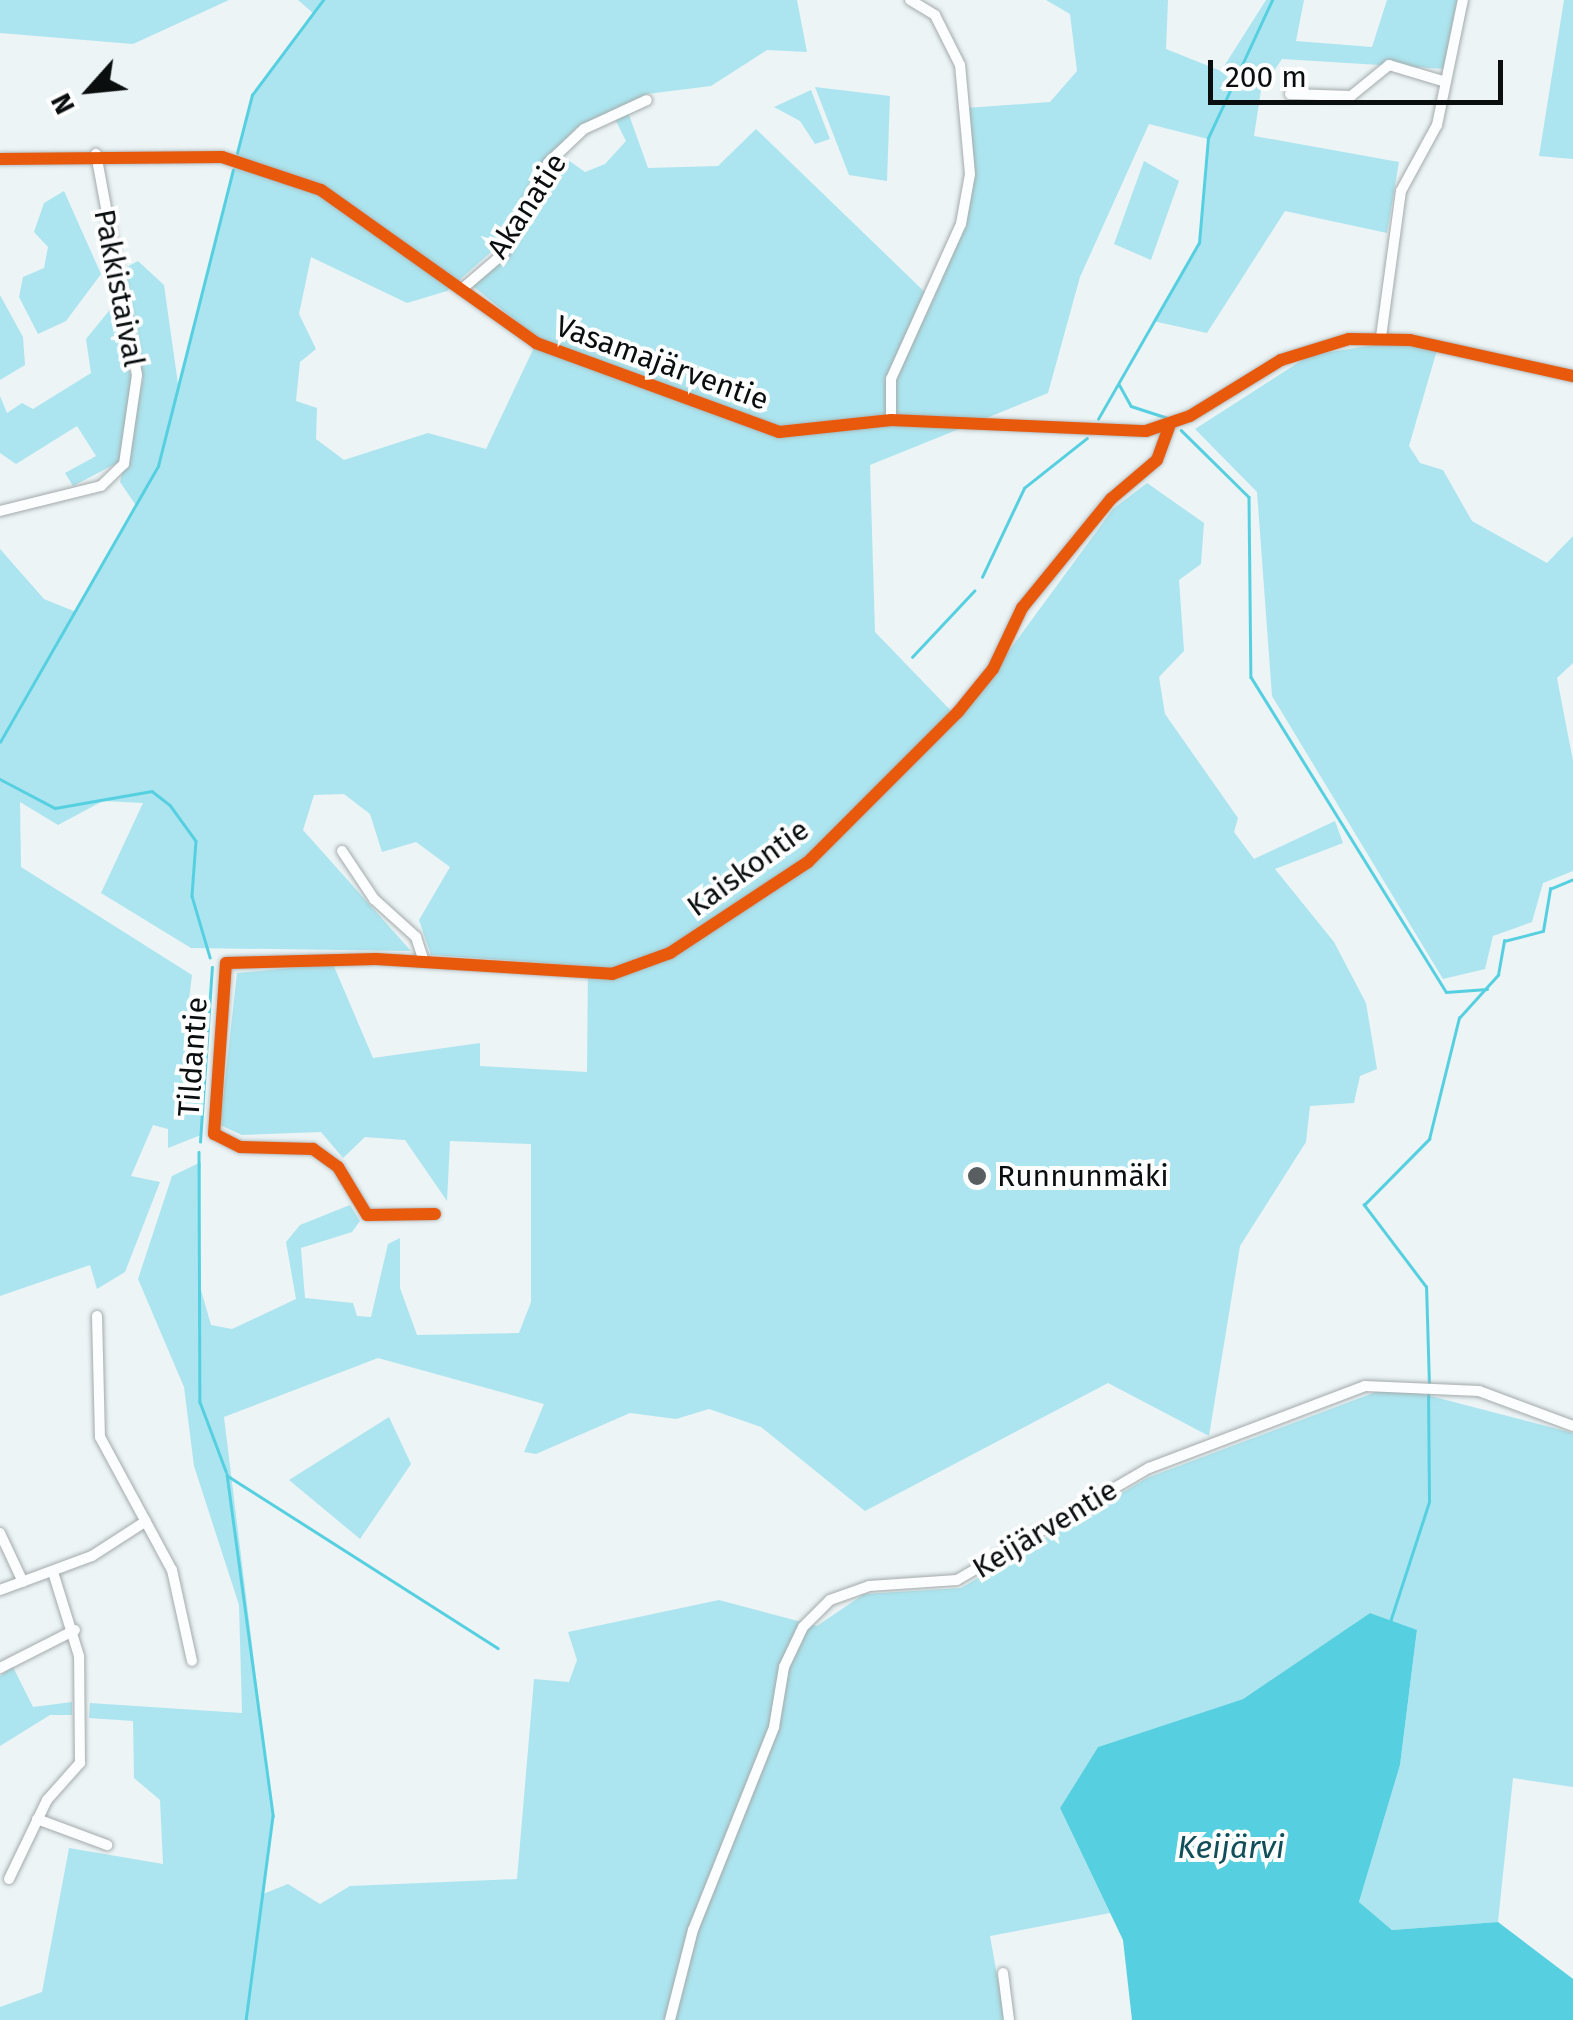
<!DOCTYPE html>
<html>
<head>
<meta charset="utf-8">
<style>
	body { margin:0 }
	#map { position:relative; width:1573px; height:2020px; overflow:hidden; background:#ecf4f6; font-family:"Fira Sans",sans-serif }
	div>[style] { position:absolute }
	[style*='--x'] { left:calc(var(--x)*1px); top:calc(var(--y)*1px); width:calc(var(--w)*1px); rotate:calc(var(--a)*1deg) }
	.green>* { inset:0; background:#ace5ef }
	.water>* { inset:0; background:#56d0e0 }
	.stream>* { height:2.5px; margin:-1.25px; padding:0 1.25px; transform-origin:1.25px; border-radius:1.25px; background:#56d0e0 }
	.roads { filter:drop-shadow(0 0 2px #a4aaab) drop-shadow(0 0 2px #a4aaab) }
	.minor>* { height:10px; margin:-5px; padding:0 5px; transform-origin:5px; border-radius:5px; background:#fcfdfe }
	.cycleway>* { height:12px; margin:-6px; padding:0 6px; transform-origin:6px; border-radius:6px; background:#e8590c }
	.dots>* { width:28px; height:28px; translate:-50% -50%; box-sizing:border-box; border:5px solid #fff; border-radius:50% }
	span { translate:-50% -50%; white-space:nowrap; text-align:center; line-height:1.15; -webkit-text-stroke:8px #fff; paint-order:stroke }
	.street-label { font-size:30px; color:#0a0e0f }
	.poi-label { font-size:30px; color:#0a0e0f }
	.left { translate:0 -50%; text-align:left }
	.water-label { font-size:32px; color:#104f59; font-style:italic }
	.north { position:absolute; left:40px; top:40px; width:100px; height:100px; -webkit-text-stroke:8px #fff; paint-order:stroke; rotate:243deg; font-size:28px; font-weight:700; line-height:40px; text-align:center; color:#0a0e0f }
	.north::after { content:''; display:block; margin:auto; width:35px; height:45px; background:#0a0e0f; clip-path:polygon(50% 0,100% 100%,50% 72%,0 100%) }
	.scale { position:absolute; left:1208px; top:60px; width:295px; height:45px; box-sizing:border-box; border:5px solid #0a0e0f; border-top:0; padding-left:12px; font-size:30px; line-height:35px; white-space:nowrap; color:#0a0e0f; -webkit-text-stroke:8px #fff; paint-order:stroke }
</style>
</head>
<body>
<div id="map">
	<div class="green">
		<i style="clip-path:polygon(0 0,229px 0,133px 44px,0 33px)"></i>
		<i style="clip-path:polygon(298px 0,797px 0,807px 52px,767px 50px,711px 86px,647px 94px,576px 128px,539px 171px,509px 236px,447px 291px,407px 303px,311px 257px,299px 314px,316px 349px,300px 362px,296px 401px,317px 408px,316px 439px,344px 460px,428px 433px,486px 449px,538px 339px,473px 286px,514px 246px,561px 155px,585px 172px,605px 164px,626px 141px,615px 119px,628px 112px,648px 168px,718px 166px,756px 129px,933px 300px,975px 176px,966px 108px,1050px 102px,1077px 71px,1070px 14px,1046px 0,1168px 0,1166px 49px,1221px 71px,1266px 0,1304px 0,1296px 41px,1372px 47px,1387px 0,1457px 0,1445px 69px,1282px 59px,1261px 90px,1254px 136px,1399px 162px,1387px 233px,1285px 211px,1207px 333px,1153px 321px,1199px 243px,1208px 139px,1149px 124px,1080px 277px,1048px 393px,870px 465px,875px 632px,959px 719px,1113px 509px,1147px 483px,1204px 523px,1201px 564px,1179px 580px,1184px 651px,1159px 677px,1165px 714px,1238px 818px,1234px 832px,1254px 859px,1335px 821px,1343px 843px,1275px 869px,1334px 942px,1366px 1003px,1377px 1069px,1360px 1076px,1354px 1103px,1310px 1106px,1306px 1142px,1240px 1246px,1209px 1436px,1108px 1383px,865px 1511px,761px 1427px,709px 1409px,676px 1419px,630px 1413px,536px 1454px,524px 1452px,544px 1404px,378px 1358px,224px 1417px,273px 1816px,263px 1894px,288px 1884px,320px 1904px,350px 1886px,517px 1879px,534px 1679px,569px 1682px,577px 1660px,568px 1632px,719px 1600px,817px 1626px,864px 1594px,961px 1588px,1147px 1478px,1392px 1386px,1573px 1433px,1573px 1787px,1513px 1778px,1498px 1922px,1392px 1930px,1359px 1902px,1400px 1765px,1417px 1631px,1370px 1613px,1243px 1699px,1098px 1747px,1060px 1808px,1110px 1913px,990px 1936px,1005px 2020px,0 2020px,0 2007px,42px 1992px,69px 1848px,163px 1864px,160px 1800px,134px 1778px,133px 1721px,89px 1718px,90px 1703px,242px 1713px,239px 1605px,194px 1466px,184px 1387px,138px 1279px,172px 1176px,201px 1162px,199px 1283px,211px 1325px,232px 1329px,296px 1299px,286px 1242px,300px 1225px,350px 1205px,360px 1221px,352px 1232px,301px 1248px,305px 1298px,353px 1303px,357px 1316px,371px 1317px,388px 1244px,400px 1238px,400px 1288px,417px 1335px,519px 1333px,531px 1302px,531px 1144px,450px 1141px,447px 1201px,405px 1140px,365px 1137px,343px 1158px,321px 1132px,242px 1135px,220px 1125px,237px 973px,333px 964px,373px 1058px,480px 1043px,480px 1066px,587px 1072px,588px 966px,431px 955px,419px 920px,450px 867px,416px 842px,382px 852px,370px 814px,344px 794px,314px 795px,303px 830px,411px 951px,191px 948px,101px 893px,143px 803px,103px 801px,58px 825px,20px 802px,21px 867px,192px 975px,187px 1016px,204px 1080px,201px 1135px,168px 1148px,168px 1129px,153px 1125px,131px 1176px,160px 1182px,125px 1272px,97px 1289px,90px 1265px,0 1296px,0 549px,44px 599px,76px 612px,137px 507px,120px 482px,143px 379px,125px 268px,138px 261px,164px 285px,178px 384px,252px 95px,313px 13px)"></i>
		<i style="clip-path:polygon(1564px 0,1573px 0,1573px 159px,1539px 156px)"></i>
		<i style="clip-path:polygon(815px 87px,890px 96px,887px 181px,849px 175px)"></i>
		<i style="clip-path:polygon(811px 90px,830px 139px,815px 144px,800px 121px,774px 107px)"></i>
		<i style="clip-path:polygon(1144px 161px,1179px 181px,1151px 260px,1114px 244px)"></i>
		<i style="clip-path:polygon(64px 191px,101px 274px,66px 321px,38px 334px,19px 297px,23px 277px,44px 268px,48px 247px,34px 232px,44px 203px)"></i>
		<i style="clip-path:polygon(0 295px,23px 337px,25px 365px,0 380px)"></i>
		<i style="clip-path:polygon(117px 301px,134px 393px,119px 462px,73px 486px,65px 473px,96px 456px,77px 426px,16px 464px,0 453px,0 396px,7px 413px,22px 403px,33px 409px,91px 373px,86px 339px)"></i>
		<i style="clip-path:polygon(1388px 343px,1437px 350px,1409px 446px,1420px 463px,1443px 470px,1472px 521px,1547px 563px,1573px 536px,1573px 663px,1557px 678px,1573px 761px,1573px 871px,1543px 883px,1532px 922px,1493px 936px,1485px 969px,1443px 979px,1272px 696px,1257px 492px,1195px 429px,1310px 355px)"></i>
		<i style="clip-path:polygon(389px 1417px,411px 1464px,360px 1539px,289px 1480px)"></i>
		<i style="clip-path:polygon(13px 1667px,33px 1707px,72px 1702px,72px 1715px,50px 1715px,0 1746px,0 1676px)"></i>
	</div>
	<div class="water">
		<i style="clip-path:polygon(1370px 1613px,1417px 1630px,1400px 1765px,1359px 1902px,1392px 1930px,1498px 1922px,1573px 1979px,1573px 2020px,1132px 2020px,1123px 1940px,1060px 1808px,1098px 1747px,1243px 1699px)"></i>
	</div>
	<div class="stream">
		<i style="--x:237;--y:153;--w:60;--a:-75.5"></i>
		<i style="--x:252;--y:95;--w:119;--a:-53.2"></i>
		<i style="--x:1119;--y:384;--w:25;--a:61"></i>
		<i style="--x:1131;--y:406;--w:40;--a:18"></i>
		<i style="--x:1098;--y:419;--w:203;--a:-60.2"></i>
		<i style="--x:1199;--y:243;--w:105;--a:-85.1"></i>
		<i style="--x:1208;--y:138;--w:152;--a:-65.1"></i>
		<i style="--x:1181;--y:430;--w:95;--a:44.6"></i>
		<i style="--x:1249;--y:497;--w:180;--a:89.4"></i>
		<i style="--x:1251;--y:677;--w:370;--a:58.2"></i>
		<i style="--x:1446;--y:992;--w:41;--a:-4.2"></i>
		<i style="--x:982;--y:577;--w:98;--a:-64.7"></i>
		<i style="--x:1024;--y:488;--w:80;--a:-38.4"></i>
		<i style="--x:912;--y:657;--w:91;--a:-46.8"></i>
		<i style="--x:0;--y:742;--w:318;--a:-60.2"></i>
		<i style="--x:158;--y:466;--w:305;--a:-75.8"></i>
		<i style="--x:0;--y:779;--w:62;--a:27.8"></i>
		<i style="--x:55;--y:808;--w:98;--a:-9.9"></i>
		<i style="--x:152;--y:791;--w:23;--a:38"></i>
		<i style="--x:170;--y:805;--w:44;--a:54.2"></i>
		<i style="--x:196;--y:841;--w:55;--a:94.2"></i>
		<i style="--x:192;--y:896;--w:64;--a:73.6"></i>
		<i style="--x:200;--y:1142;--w:175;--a:-86.1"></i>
		<i style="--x:199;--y:1152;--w:250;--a:89.8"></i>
		<i style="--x:200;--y:1402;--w:74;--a:69.4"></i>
		<i style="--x:1429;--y:1386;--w:99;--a:-91.7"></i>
		<i style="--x:1426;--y:1287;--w:103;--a:-127.1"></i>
		<i style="--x:1364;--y:1205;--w:93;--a:-45.4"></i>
		<i style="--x:1429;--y:1139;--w:125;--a:-76.1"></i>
		<i style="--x:1459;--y:1018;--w:58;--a:-47.8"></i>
		<i style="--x:1498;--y:975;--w:35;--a:-80"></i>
		<i style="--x:1504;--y:941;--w:40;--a:-14.4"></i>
		<i style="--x:1543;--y:931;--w:43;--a:-80.5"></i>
		<i style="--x:1550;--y:889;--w:25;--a:-23"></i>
		<i style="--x:227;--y:1474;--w:345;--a:82.3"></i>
		<i style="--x:273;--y:1816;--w:206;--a:97.5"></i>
		<i style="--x:228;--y:1476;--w:320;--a:32.5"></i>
		<i style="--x:1390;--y:1622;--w:126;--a:-72"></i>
		<i style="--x:1429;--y:1502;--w:109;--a:-90.5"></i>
	</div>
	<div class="roads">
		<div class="minor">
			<i style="--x:1290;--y:94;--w:61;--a:1.9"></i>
			<i style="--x:1351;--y:96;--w:49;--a:-39.2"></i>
			<i style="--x:1389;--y:65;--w:59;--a:16.6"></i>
			<i style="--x:0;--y:159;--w:222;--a:-0.5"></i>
			<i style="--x:222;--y:157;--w:104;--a:18.4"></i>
			<i style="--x:321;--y:190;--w:264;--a:35.4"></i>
			<i style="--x:536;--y:343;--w:259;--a:20.1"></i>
			<i style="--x:779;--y:432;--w:113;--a:-6.1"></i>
			<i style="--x:891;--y:420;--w:255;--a:2.5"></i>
			<i style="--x:1146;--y:431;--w:46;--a:-18.8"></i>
			<i style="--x:1190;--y:416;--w:107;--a:-31.6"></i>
			<i style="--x:1281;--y:360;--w:71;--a:-17.2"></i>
			<i style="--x:1349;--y:339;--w:61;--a:0.9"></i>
			<i style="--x:1410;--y:340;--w:167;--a:12.5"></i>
			<i style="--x:462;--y:289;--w:55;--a:-40.6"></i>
			<i style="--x:504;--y:253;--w:100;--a:-63.9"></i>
			<i style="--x:548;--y:163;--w:50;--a:-43.4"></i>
			<i style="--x:584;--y:129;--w:69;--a:-24.7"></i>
			<i style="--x:1381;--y:337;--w:147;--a:-82.2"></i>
			<i style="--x:1401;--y:191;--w:75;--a:-61.4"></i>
			<i style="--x:1437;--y:125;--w:128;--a:-78.3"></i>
			<i style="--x:891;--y:420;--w:41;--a:-90"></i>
			<i style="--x:891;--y:379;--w:170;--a:-65.7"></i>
			<i style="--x:961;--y:224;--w:51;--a:-79.8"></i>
			<i style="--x:970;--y:174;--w:109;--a:-95.2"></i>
			<i style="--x:960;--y:65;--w:56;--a:-116.6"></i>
			<i style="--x:935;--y:15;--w:29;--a:-149"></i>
			<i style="--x:0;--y:511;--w:104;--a:-13.9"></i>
			<i style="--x:101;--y:486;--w:32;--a:-44"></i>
			<i style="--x:124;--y:464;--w:90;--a:-81.7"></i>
			<i style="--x:137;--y:375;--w:225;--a:-100.5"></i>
			<i style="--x:342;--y:851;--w:58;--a:56.3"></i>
			<i style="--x:374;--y:899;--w:57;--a:42.1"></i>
			<i style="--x:416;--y:937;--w:26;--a:72"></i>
			<i style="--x:435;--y:1214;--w:68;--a:179.2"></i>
			<i style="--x:367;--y:1215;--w:56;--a:-121.1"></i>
			<i style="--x:338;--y:1167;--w:31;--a:-144"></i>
			<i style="--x:313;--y:1149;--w:73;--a:-178.4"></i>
			<i style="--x:240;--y:1147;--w:29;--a:-153"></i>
			<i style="--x:214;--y:1134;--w:171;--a:-86"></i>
			<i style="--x:226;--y:963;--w:150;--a:-1.5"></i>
			<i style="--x:376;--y:959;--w:236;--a:3.6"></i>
			<i style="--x:612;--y:974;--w:62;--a:-19.9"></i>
			<i style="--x:670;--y:953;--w:165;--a:-33.4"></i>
			<i style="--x:808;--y:862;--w:212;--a:-45"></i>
			<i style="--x:958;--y:712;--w:55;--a:-50.9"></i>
			<i style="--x:993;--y:669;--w:68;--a:-64.6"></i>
			<i style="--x:1022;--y:608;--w:141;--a:-50.8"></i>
			<i style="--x:1111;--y:499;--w:60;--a:-40.3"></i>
			<i style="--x:1157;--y:460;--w:35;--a:-70"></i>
			<i style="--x:97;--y:1316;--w:121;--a:88.6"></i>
			<i style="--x:100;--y:1437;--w:151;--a:61.6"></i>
			<i style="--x:172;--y:1570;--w:93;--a:77.6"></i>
			<i style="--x:0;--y:1533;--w:54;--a:64.9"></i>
			<i style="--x:0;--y:1590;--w:98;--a:-20.3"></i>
			<i style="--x:92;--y:1556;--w:64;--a:-32.9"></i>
			<i style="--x:0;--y:1668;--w:84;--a:-26.9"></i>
			<i style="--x:37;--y:1819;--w:75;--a:20.4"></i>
			<i style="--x:9;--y:1879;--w:88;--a:-64.3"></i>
			<i style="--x:47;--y:1800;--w:50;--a:-48.3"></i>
			<i style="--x:80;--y:1763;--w:107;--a:-90.5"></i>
			<i style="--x:79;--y:1656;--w:88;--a:-107.2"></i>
			<i style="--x:1003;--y:1973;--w:47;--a:82.7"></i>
			<i style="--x:670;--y:2020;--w:93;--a:-75.7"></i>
			<i style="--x:693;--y:1930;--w:219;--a:-68.2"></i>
			<i style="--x:774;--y:1727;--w:61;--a:-80.5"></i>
			<i style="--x:784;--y:1667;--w:44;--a:-64.6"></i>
			<i style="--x:803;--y:1627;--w:38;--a:-45"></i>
			<i style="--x:830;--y:1600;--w:41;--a:-19.7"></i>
			<i style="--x:869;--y:1586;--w:88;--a:-3.9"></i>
			<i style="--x:957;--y:1580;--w:222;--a:-30.3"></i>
			<i style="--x:1149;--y:1468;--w:231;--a:-20.8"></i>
			<i style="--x:1365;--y:1386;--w:114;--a:2.5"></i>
			<i style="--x:1479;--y:1391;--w:100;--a:20.4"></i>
		</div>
	</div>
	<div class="cycleway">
		<i style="--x:0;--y:159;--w:222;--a:-0.5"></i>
		<i style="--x:222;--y:157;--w:104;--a:18.4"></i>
		<i style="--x:321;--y:190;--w:264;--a:35.4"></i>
		<i style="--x:536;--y:343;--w:259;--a:20.1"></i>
		<i style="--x:779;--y:432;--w:113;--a:-6.1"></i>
		<i style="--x:891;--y:420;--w:255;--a:2.5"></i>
		<i style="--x:1146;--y:431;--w:46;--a:-18.8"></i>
		<i style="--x:1190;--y:416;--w:107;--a:-31.6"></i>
		<i style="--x:1281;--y:360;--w:71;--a:-17.2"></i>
		<i style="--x:1349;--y:339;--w:61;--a:0.9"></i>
		<i style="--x:1410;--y:340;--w:167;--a:12.5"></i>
		<i style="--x:435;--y:1214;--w:68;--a:179.2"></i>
		<i style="--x:367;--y:1215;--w:56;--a:-121.1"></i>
		<i style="--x:338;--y:1167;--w:31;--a:-144"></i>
		<i style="--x:313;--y:1149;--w:73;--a:-178.4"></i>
		<i style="--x:240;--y:1147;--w:29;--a:-153"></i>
		<i style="--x:214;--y:1134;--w:171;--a:-86"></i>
		<i style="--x:226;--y:963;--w:150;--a:-1.5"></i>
		<i style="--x:376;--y:959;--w:236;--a:3.6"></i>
		<i style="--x:612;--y:974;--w:62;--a:-19.9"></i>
		<i style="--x:670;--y:953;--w:165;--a:-33.4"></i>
		<i style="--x:808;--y:862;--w:212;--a:-45"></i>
		<i style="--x:958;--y:712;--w:55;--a:-50.9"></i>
		<i style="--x:993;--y:669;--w:68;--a:-64.6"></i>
		<i style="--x:1022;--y:608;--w:141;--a:-50.8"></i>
		<i style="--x:1111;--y:499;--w:60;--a:-40.3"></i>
		<i style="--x:1157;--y:460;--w:35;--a:-70"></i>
	</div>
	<div class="dots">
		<i style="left:977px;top:1176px;background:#595e60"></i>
	</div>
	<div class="street-label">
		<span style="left:527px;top:206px;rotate:-57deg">Akanatie</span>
		<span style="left:119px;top:288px;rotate:79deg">Pakkistaival</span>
		<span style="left:662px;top:363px;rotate:20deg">Vasamajärventie</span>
		<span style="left:748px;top:868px;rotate:-36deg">Kaiskontie</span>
		<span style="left:193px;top:1057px;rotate:-86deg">Tildantie</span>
		<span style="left:1045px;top:1529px;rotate:-31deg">Keijärventie</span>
	</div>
	<div class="poi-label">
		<span class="left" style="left:997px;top:1176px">Runnunmäki</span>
	</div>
	<div class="water-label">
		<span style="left:1231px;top:1847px">Keijärvi</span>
	</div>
	<div class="north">N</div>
	<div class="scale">200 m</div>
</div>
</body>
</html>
